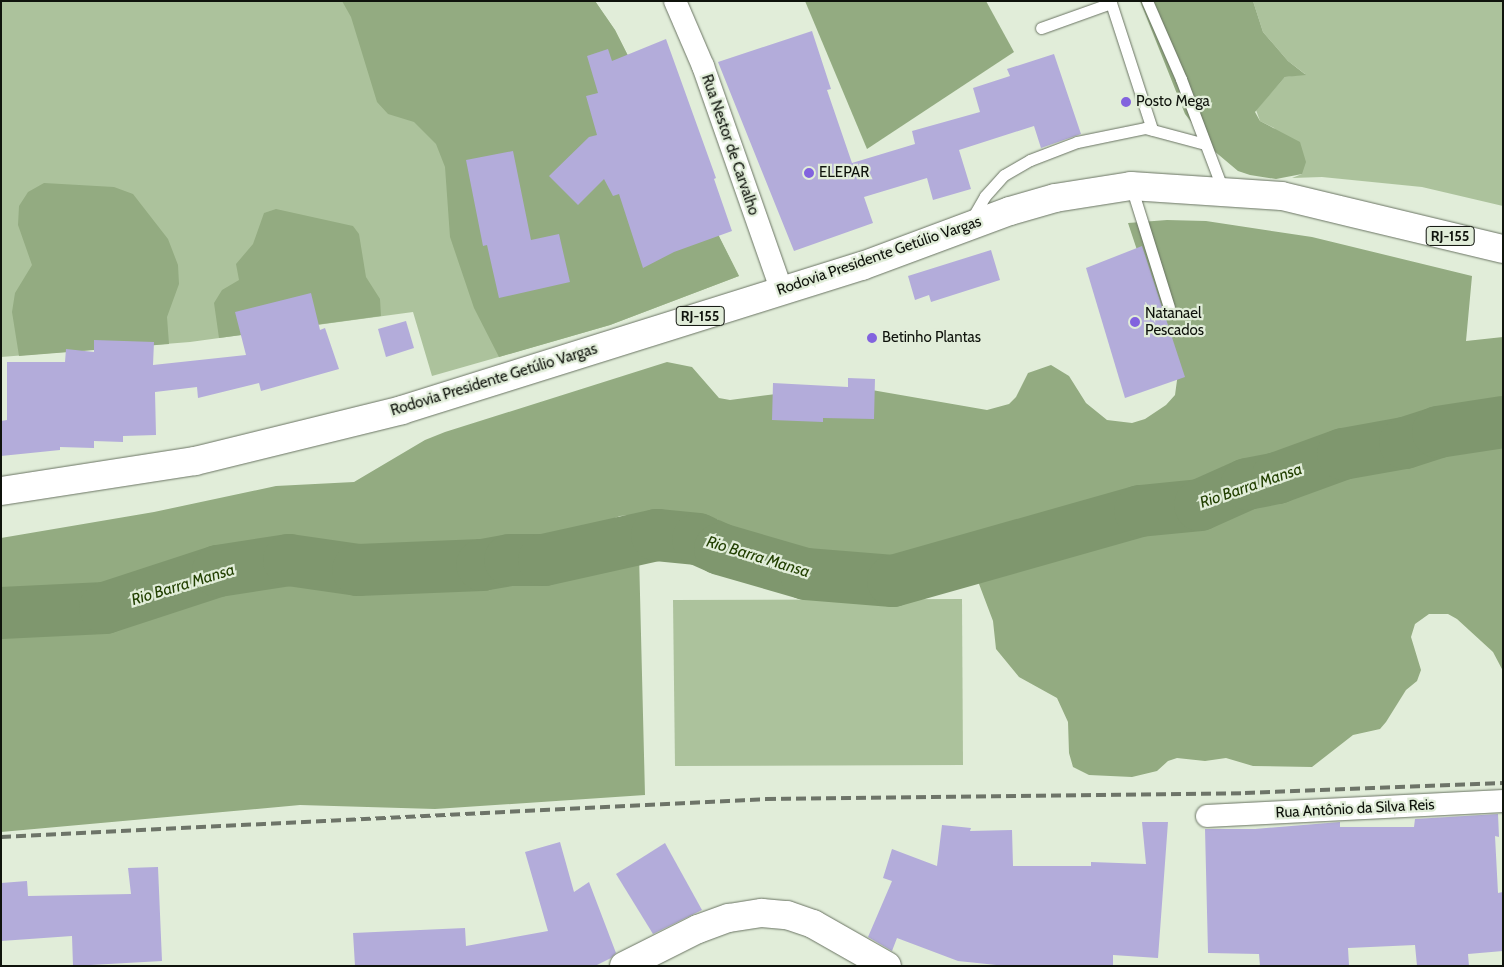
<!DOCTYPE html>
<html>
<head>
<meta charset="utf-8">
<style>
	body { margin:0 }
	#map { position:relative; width:1504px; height:967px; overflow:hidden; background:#e1edd9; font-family:Cabin,sans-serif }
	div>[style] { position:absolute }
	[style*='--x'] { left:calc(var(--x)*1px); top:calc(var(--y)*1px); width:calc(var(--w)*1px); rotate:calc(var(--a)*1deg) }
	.green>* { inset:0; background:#acc29c }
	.forest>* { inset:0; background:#93ab81 }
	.river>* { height:52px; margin:-26px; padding:0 26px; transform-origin:26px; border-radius:26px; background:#7f976e }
	.building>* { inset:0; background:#b3acda }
	.roads { filter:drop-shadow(0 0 1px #6a7463) drop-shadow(0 0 1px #6a7463) }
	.service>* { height:11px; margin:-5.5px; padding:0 5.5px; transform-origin:5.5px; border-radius:5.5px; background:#fff }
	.minor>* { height:22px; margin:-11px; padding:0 11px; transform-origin:11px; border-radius:11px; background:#fff }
	.tertiary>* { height:28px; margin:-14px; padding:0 14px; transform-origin:14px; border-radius:14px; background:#fff }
	.primary>* { height:28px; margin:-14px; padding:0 14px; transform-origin:14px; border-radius:14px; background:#fff }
	.rail>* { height:4px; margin-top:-2px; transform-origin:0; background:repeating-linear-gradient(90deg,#6d7468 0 10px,transparent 0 15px) }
	.dots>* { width:14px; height:14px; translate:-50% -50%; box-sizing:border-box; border:2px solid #e1edd9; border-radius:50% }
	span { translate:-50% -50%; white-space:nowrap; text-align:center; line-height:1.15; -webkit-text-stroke:4.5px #e1edd9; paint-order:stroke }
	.shield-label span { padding:1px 4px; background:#e1edd9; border:1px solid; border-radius:4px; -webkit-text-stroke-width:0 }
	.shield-label { font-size:14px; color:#0f130c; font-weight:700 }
	.poi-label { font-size:15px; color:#0f130c }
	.left { translate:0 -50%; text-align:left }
	.street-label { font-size:15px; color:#0f130c }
	.water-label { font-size:16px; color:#213f00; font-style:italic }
	.frame { position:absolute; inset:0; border:2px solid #0f130c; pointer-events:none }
</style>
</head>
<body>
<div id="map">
	<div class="green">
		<i style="clip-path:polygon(1px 1px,595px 1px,615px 30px,739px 276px,610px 325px,432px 376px,413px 312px,190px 342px,1px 357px)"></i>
		<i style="clip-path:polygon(1253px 1px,1503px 1px,1503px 206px,1422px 187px,1322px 177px,1292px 178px,1302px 174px,1274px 128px,1260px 121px,1256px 110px,1285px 77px,1305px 74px,1288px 61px,1263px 32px)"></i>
		<i style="clip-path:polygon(962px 599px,963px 765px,675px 766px,673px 600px)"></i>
	</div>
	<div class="forest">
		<i style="clip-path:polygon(342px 1px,595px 1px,615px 30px,739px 276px,610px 325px,499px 357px,474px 308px,450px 237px,445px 167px,436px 144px,414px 122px,388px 114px,377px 102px,351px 17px)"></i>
		<i style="clip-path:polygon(805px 1px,986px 1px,1014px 52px,867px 149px)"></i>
		<i style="clip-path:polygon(1140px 1px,1253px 1px,1263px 32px,1288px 61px,1306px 75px,1285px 77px,1255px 112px,1260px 121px,1300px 142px,1306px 162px,1302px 174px,1276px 179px,1250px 175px,1238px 171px,1213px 150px,1185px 114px)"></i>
		<i style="clip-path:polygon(44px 183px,114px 187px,133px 194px,168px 239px,178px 265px,179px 284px,167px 317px,169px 344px,19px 356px,12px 312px,15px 293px,32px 265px,18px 225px,19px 206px,28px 192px)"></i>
		<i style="clip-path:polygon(276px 209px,353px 226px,359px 234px,366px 277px,380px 299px,381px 316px,219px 338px,214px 303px,222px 290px,239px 280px,236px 264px,253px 244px,264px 213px)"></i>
		<i style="clip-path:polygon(1167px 220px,1206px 221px,1312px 237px,1472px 276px,1466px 341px,1503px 337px,1503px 408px,1270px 462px,1197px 490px,923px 557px,886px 562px,797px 558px,763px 549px,717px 519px,642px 514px,620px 516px,543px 547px,514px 552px,438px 559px,358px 555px,311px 545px,295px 546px,212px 561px,97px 600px,69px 594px,1px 600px,1px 538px,154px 512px,276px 486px,354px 482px,425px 440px,445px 432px,667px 362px,692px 367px,719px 398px,730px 400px,792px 392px,866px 389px,987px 410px,1009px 404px,1016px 397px,1028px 373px,1051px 365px,1069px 376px,1086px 403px,1107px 420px,1132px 423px,1145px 419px,1166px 405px,1175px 395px,1178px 373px,1128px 223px)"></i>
		<i style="clip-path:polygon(1503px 433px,1503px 671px,1493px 652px,1457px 619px,1448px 614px,1429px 614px,1415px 624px,1411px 637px,1421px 670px,1417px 681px,1406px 690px,1386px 722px,1380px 729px,1353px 735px,1312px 767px,1253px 766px,1226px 758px,1205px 761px,1177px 758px,1168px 761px,1157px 771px,1132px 777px,1089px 775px,1073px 767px,1069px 753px,1068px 722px,1057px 698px,1019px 677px,996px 649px,993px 621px,976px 576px,1137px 526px,1208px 510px,1343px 465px)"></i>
		<i style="clip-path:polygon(639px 554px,645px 795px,435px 809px,300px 805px,1px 832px,1px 634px,100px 625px,156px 616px,265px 579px,293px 573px,350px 584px,553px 569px)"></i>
	</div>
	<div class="river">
		<i style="--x:1;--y:613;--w:104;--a:-2.8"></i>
		<i style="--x:105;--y:608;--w:119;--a:-18.1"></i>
		<i style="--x:218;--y:571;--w:72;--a:-8.8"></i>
		<i style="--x:289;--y:560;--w:70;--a:8.2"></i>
		<i style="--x:358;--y:570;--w:124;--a:-2.3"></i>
		<i style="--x:482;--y:565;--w:28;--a:-10"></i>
		<i style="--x:510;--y:560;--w:34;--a:0"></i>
		<i style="--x:544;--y:560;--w:116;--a:-12.5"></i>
		<i style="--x:657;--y:535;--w:41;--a:5.6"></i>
		<i style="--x:698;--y:539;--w:24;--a:24"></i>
		<i style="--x:720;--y:549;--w:90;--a:16.2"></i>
		<i style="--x:806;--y:574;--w:87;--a:4.6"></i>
		<i style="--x:893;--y:581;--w:257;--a:-15.8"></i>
		<i style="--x:1140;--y:511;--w:60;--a:-5.7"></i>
		<i style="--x:1200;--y:505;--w:51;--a:-24.1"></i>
		<i style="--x:1247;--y:484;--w:31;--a:-11"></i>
		<i style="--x:1277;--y:478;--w:70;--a:-20"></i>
		<i style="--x:1343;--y:454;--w:63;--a:-10.1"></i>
		<i style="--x:1405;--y:443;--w:35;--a:-18"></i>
		<i style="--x:1438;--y:432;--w:66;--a:-8.7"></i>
	</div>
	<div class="building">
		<i style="clip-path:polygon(812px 31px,831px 89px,827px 90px,852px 163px,915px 144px,912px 131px,980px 112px,973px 88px,1010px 76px,1007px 69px,1054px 54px,1081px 134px,1041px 148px,1034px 126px,959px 150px,971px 189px,933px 200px,927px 178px,864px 197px,873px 223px,794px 251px,718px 62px)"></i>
		<i style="clip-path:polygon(666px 39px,716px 178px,714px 179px,732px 231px,674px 252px,643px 268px,619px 194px,613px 196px,604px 179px,578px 205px,549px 176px,589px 137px,597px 135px,586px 96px,598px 93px,587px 56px,608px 49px,612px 61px)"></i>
		<i style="clip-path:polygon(513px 151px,531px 240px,559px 234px,570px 282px,499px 298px,487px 245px,483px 246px,466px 160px)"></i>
		<i style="clip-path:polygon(1142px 246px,1185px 377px,1125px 398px,1086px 268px)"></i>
		<i style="clip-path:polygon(991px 250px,1000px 280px,931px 302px,929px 295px,915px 300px,908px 276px)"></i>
		<i style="clip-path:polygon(311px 293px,320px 330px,325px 328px,339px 369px,261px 391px,259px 383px,198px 398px,197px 387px,155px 392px,156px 435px,123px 436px,123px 442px,94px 441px,94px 448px,60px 447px,60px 450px,1px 456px,1px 421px,7px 420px,7px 362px,65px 362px,66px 349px,94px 352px,94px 340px,154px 342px,153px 365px,246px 355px,235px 312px)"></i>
		<i style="clip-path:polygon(406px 321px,414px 348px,386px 357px,378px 329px)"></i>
		<i style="clip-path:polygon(848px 378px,875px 379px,874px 419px,823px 418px,823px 422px,772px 420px,773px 383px,848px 387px)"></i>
		<i style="clip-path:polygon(1498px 814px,1499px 837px,1495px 836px,1498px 893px,1503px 892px,1503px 951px,1468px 954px,1469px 966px,1417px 966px,1415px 945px,1348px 948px,1349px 965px,1335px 966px,1260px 966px,1259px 954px,1208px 953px,1205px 829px,1255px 829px,1340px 822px,1340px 827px,1414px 827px,1415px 819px)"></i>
		<i style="clip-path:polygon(1142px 822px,1168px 822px,1158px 958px,1113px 955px,1113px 966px,1006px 966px,958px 961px,897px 938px,892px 951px,868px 937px,892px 881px,883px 878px,892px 849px,937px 866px,942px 825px,971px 828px,970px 831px,1012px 830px,1013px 866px,1091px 866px,1091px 862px,1146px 864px)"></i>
		<i style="clip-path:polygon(560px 842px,574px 892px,589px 882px,616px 953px,611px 958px,595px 966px,355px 966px,353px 933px,465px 928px,466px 946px,548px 931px,525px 852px)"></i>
		<i style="clip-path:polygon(665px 843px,702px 910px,653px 934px,616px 874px)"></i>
		<i style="clip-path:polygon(158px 867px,162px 961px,73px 966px,72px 936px,1px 941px,1px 883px,27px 881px,28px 896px,131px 894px,128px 868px)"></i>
	</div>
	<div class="roads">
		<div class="service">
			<i style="--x:1147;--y:1;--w:85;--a:66.4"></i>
			<i style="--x:1181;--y:79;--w:119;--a:69.3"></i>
			<i style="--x:1041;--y:28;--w:74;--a:-19.7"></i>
			<i style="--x:1111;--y:3;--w:133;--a:72"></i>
			<i style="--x:1131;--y:186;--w:127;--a:72.6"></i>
			<i style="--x:970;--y:222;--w:30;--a:-60"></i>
			<i style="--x:985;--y:196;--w:28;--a:-48"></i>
			<i style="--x:1004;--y:175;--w:30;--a:-30"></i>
			<i style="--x:1030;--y:160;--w:50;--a:-21"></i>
			<i style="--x:1077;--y:142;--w:69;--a:-11.6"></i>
			<i style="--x:1145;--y:128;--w:62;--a:14.9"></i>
		</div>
		<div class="minor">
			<i style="--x:675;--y:1;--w:71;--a:66.7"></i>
			<i style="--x:703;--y:66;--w:238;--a:70.7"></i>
			<i style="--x:1207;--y:816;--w:296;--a:-2.9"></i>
		</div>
		<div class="tertiary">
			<i style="--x:624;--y:966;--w:83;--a:-26.6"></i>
			<i style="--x:698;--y:929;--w:33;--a:-20"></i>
			<i style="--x:729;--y:918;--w:33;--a:-9"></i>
			<i style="--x:762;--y:913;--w:25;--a:5"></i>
			<i style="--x:787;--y:915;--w:28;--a:19"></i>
			<i style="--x:813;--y:924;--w:85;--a:29.6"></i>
		</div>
		<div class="primary">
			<i style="--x:1;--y:491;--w:196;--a:-8.8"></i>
			<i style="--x:195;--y:461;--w:213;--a:-13.8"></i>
			<i style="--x:402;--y:410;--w:482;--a:-17.4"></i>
			<i style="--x:862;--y:266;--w:158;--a:-20.4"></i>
			<i style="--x:1010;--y:211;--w:47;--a:-16.1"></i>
			<i style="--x:1055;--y:198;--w:77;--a:-9"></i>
			<i style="--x:1131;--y:186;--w:151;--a:3.8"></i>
			<i style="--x:1282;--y:196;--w:227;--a:13.5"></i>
		</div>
	</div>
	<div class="rail">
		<i style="--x:1;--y:837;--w:766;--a:-2.84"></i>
		<i style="--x:766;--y:799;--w:479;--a:-0.7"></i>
		<i style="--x:1245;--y:793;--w:258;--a:-2.2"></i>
	</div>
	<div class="dots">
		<i style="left:1126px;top:102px;background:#8263de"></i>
		<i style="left:809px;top:173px;background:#8263de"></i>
		<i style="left:1135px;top:322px;background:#8263de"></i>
		<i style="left:872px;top:338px;background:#8263de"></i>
	</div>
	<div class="shield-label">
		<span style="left:1450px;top:236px">RJ-155</span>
		<span style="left:700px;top:316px">RJ-155</span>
	</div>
	<div class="poi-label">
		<span class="left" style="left:1136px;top:102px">Posto Mega</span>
		<span class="left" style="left:819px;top:173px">ELEPAR</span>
		<span class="left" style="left:1145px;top:322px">Natanael<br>Pescados</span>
		<span class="left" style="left:882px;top:338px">Betinho Plantas</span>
	</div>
	<div class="street-label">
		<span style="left:730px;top:145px;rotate:71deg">Rua Nestor de Carvalho</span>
		<span style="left:879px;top:256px;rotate:-19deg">Rodovia Presidente Getúlio Vargas</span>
		<span style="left:494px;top:380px;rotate:-17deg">Rodovia Presidente Getúlio Vargas</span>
		<span style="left:1355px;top:809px;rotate:-3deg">Rua Antônio da Silva Reis</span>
	</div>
	<div class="water-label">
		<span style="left:1251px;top:486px;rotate:-19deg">Rio Barra Mansa</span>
		<span style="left:758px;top:557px;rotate:17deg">Rio Barra Mansa</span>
		<span style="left:183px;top:585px;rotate:-17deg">Rio Barra Mansa</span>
	</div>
	<div class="frame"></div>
</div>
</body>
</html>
